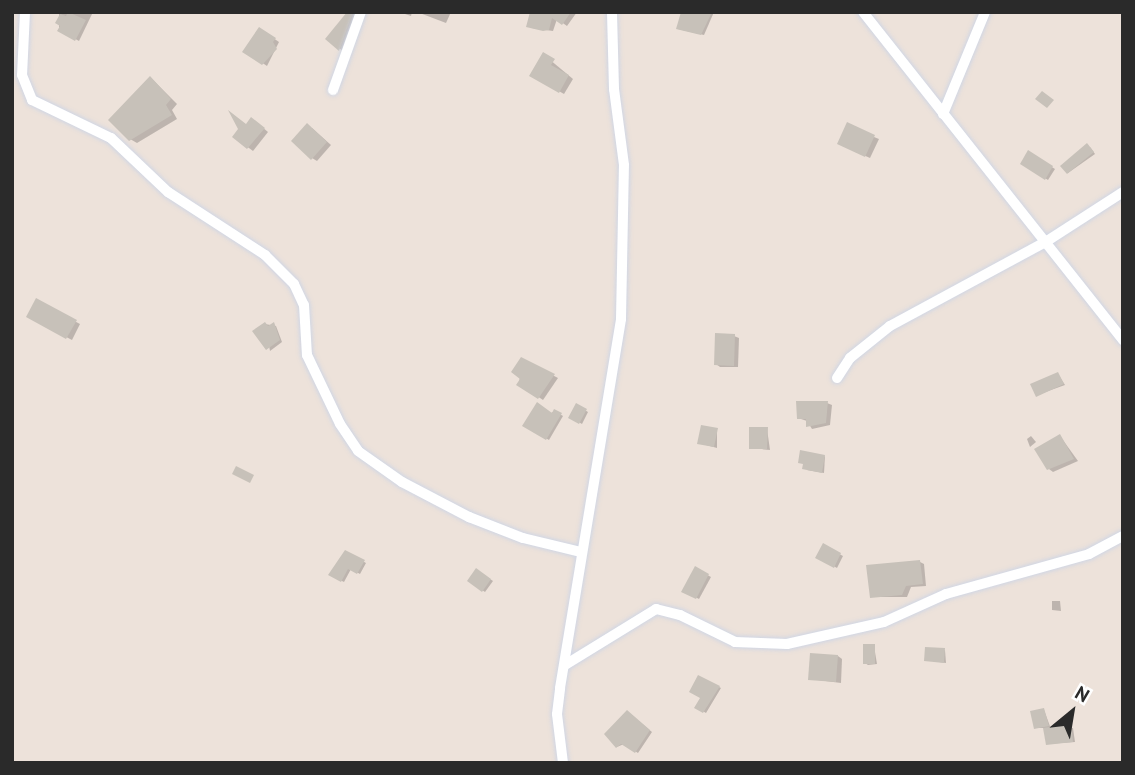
<!DOCTYPE html>
<html>
<head>
<meta charset="utf-8">
<style>
	body { margin:0 }
	#map { position:relative; width:1135px; height:775px; overflow:hidden; background:#ede2da; font-family:"PT Sans",sans-serif }
	div>[style] { position:absolute }
	[style*='--x'] { left:calc(var(--x)*1px); top:calc(var(--y)*1px); width:calc(var(--w)*1px); rotate:calc(var(--a)*1deg) }
	.shadow>* { inset:0; background:#0003 }
	.building>* { inset:0; background:#c7c1b9 }
	.roads { filter:drop-shadow(0 0 2px #d0d6e4) drop-shadow(0 0 2px #d0d6e4) }
	.minor>* { height:10px; margin:-5px; padding:0 5px; transform-origin:5px; border-radius:5px; background:#fff }
	span { translate:-50% -50%; white-space:nowrap; text-align:center; line-height:1.15; -webkit-text-stroke:5px #fff; paint-order:stroke }
	.frame { position:absolute; inset:0; border:14px solid #2a2a2a; pointer-events:none }
	.north { position:absolute; left:1037px; top:677px; width:70px; height:70px; -webkit-text-stroke:5px #fff; paint-order:stroke; rotate:30deg; font-size:19px; font-weight:700; line-height:28px; text-align:center; color:#2a2a2a }
	.north::after { content:''; display:block; margin:auto; width:24px; height:32px; background:#2a2a2a; clip-path:polygon(50% 0,100% 100%,50% 72%,0 100%) }
</style>
</head>
<body>
<div id="map">
	<div class="shadow">
		<i style="clip-path:polygon(59px 12px,93px 12px,79px 41px,59px 30px)"></i>
		<i style="clip-path:polygon(349px 12px,362px 12px,344px 52px,328px 39px)"></i>
		<i style="clip-path:polygon(399px 12px,412px 12px,411px 16px)"></i>
		<i style="clip-path:polygon(417px 12px,451px 12px,446px 23px)"></i>
		<i style="clip-path:polygon(532px 12px,577px 12px,567px 26px,557px 19px,553px 31px,532px 28px)"></i>
		<i style="clip-path:polygon(683px 12px,714px 12px,704px 35px,678px 29px)"></i>
		<i style="clip-path:polygon(260px 29px,279px 42px,267px 66px,245px 51px)"></i>
		<i style="clip-path:polygon(543px 54px,573px 79px,564px 94px,531px 75px)"></i>
		<i style="clip-path:polygon(151px 78px,177px 104px,172px 110px,177px 119px,137px 143px,130px 139px)"></i>
		<i style="clip-path:polygon(256px 122px,268px 132px,253px 151px,234px 137px)"></i>
		<i style="clip-path:polygon(312px 128px,331px 145px,317px 161px,312px 158px)"></i>
		<i style="clip-path:polygon(874px 137px,879px 139px,870px 158px,843px 146px)"></i>
		<i style="clip-path:polygon(1090px 147px,1095px 154px,1068px 173px,1063px 166px)"></i>
		<i style="clip-path:polygon(1029px 153px,1055px 169px,1048px 180px,1022px 164px)"></i>
		<i style="clip-path:polygon(36px 301px,80px 324px,72px 340px,28px 317px)"></i>
		<i style="clip-path:polygon(265px 324px,276px 326px,282px 342px,270px 351px)"></i>
		<i style="clip-path:polygon(734px 336px,739px 338px,738px 367px,720px 367px,716px 364px)"></i>
		<i style="clip-path:polygon(522px 359px,558px 378px,543px 400px,519px 384px)"></i>
		<i style="clip-path:polygon(1058px 374px,1065px 385px,1037px 395px)"></i>
		<i style="clip-path:polygon(827px 403px,832px 405px,830px 425px,812px 429px,807px 421px,798px 418px)"></i>
		<i style="clip-path:polygon(576px 405px,588px 412px,582px 424px,570px 417px)"></i>
		<i style="clip-path:polygon(555px 411px,563px 416px,549px 440px,525px 426px)"></i>
		<i style="clip-path:polygon(717px 429px,717px 448px,699px 443px)"></i>
		<i style="clip-path:polygon(767px 429px,770px 450px,751px 448px)"></i>
		<i style="clip-path:polygon(1031px 436px,1036px 442px,1030px 447px,1027px 439px)"></i>
		<i style="clip-path:polygon(1060px 436px,1078px 461px,1053px 472px,1049px 469px)"></i>
		<i style="clip-path:polygon(825px 456px,824px 473px,807px 470px)"></i>
		<i style="clip-path:polygon(824px 546px,843px 556px,837px 568px,818px 557px)"></i>
		<i style="clip-path:polygon(346px 552px,366px 563px,360px 574px,351px 569px,344px 582px,330px 575px)"></i>
		<i style="clip-path:polygon(920px 562px,924px 564px,926px 586px,911px 587px,907px 597px,871px 597px)"></i>
		<i style="clip-path:polygon(696px 569px,711px 577px,699px 599px,684px 591px)"></i>
		<i style="clip-path:polygon(477px 570px,493px 581px,485px 592px,469px 581px)"></i>
		<i style="clip-path:polygon(1052px 601px,1060px 601px,1061px 611px,1052px 610px)"></i>
		<i style="clip-path:polygon(874px 646px,877px 664px,868px 665px,865px 663px)"></i>
		<i style="clip-path:polygon(945px 650px,946px 663px,926px 660px)"></i>
		<i style="clip-path:polygon(838px 656px,842px 659px,841px 683px,810px 679px)"></i>
		<i style="clip-path:polygon(699px 677px,721px 688px,706px 713px,696px 707px,702px 697px)"></i>
		<i style="clip-path:polygon(1044px 710px,1051px 729px,1073px 728px,1075px 742px,1047px 744px,1045px 728px,1035px 728px)"></i>
		<i style="clip-path:polygon(630px 714px,652px 732px,638px 753px,624px 744px,617px 747px)"></i>
	</div>
	<div class="building">
		<i style="clip-path:polygon(68px 12px,86px 20px,75px 41px,57px 31px,60px 26px,55px 23px,60px 14px,66px 16px)"></i>
		<i style="clip-path:polygon(347px 12px,353px 12px,339px 51px,325px 39px)"></i>
		<i style="clip-path:polygon(530px 12px,571px 12px,562px 25px,552px 18px,549px 30px,543px 31px,526px 27px)"></i>
		<i style="clip-path:polygon(681px 12px,712px 12px,701px 35px,676px 29px)"></i>
		<i style="clip-path:polygon(259px 27px,276px 38px,273px 42px,277px 49px,262px 65px,242px 52px)"></i>
		<i style="clip-path:polygon(543px 52px,555px 59px,551px 65px,569px 75px,559px 93px,529px 76px)"></i>
		<i style="clip-path:polygon(150px 76px,171px 99px,166px 105px,172px 115px,129px 141px,108px 120px)"></i>
		<i style="clip-path:polygon(1042px 91px,1054px 100px,1047px 108px,1035px 99px)"></i>
		<i style="clip-path:polygon(228px 110px,246px 124px,251px 117px,265px 128px,247px 149px,232px 137px,238px 129px)"></i>
		<i style="clip-path:polygon(847px 122px,875px 135px,865px 157px,837px 144px)"></i>
		<i style="clip-path:polygon(307px 123px,327px 142px,311px 160px,291px 141px)"></i>
		<i style="clip-path:polygon(1087px 143px,1094px 152px,1067px 174px,1060px 166px)"></i>
		<i style="clip-path:polygon(1028px 150px,1053px 166px,1045px 180px,1020px 164px)"></i>
		<i style="clip-path:polygon(36px 298px,77px 320px,66px 339px,26px 317px)"></i>
		<i style="clip-path:polygon(265px 322px,268px 326px,274px 322px,280px 340px,266px 350px,252px 331px)"></i>
		<i style="clip-path:polygon(715px 333px,735px 334px,734px 366px,714px 365px)"></i>
		<i style="clip-path:polygon(521px 357px,555px 374px,538px 399px,516px 385px,520px 379px,511px 372px)"></i>
		<i style="clip-path:polygon(1058px 372px,1064px 384px,1036px 397px,1030px 384px)"></i>
		<i style="clip-path:polygon(796px 401px,828px 401px,826px 423px,806px 427px,806px 419px,797px 419px)"></i>
		<i style="clip-path:polygon(537px 402px,552px 413px,554px 409px,562px 413px,546px 440px,522px 426px)"></i>
		<i style="clip-path:polygon(576px 403px,587px 409px,579px 424px,568px 418px)"></i>
		<i style="clip-path:polygon(701px 425px,718px 428px,714px 447px,697px 444px)"></i>
		<i style="clip-path:polygon(749px 427px,768px 427px,767px 449px,749px 449px)"></i>
		<i style="clip-path:polygon(1060px 434px,1074px 459px,1047px 470px,1034px 449px)"></i>
		<i style="clip-path:polygon(800px 450px,825px 455px,822px 473px,802px 469px,803px 464px,798px 463px)"></i>
		<i style="clip-path:polygon(236px 466px,254px 475px,250px 483px,232px 474px)"></i>
		<i style="clip-path:polygon(823px 543px,841px 553px,834px 568px,815px 558px)"></i>
		<i style="clip-path:polygon(345px 550px,365px 560px,357px 574px,348px 569px,341px 582px,328px 575px)"></i>
		<i style="clip-path:polygon(920px 560px,923px 584px,906px 586px,902px 595px,870px 598px,866px 565px)"></i>
		<i style="clip-path:polygon(695px 566px,709px 574px,696px 599px,681px 592px)"></i>
		<i style="clip-path:polygon(476px 568px,491px 579px,482px 592px,467px 581px)"></i>
		<i style="clip-path:polygon(863px 644px,875px 644px,875px 664px,863px 664px)"></i>
		<i style="clip-path:polygon(925px 647px,945px 648px,944px 663px,924px 661px)"></i>
		<i style="clip-path:polygon(810px 653px,838px 655px,836px 682px,808px 680px)"></i>
		<i style="clip-path:polygon(698px 675px,720px 686px,703px 713px,694px 708px,700px 698px,689px 692px)"></i>
		<i style="clip-path:polygon(1044px 708px,1049px 726px,1034px 729px,1030px 711px)"></i>
		<i style="clip-path:polygon(627px 710px,650px 730px,635px 753px,621px 744px,616px 748px,604px 734px)"></i>
		<i style="clip-path:polygon(1071px 724px,1073px 742px,1046px 745px,1043px 728px)"></i>
	</div>
	<div class="roads">
		<div class="minor">
			<i style="--x:25;--y:12;--w:63;--a:92.7"></i>
			<i style="--x:22;--y:75;--w:27;--a:68"></i>
			<i style="--x:32;--y:100;--w:88;--a:25.7"></i>
			<i style="--x:111;--y:138;--w:79;--a:43.5"></i>
			<i style="--x:168;--y:192;--w:116;--a:33"></i>
			<i style="--x:265;--y:255;--w:41;--a:45"></i>
			<i style="--x:294;--y:284;--w:23;--a:65"></i>
			<i style="--x:304;--y:305;--w:50;--a:86.6"></i>
			<i style="--x:307;--y:355;--w:76;--a:64.4"></i>
			<i style="--x:340;--y:424;--w:32;--a:56"></i>
			<i style="--x:358;--y:451;--w:54;--a:35.2"></i>
			<i style="--x:402;--y:482;--w:76;--a:27.6"></i>
			<i style="--x:469;--y:517;--w:58;--a:21.3"></i>
			<i style="--x:523;--y:538;--w:60;--a:13.6"></i>
			<i style="--x:863;--y:12;--w:419;--a:51.6"></i>
			<i style="--x:333;--y:90;--w:83;--a:-70.3"></i>
			<i style="--x:943;--y:114;--w:110;--a:-67.6"></i>
			<i style="--x:837;--y:378;--w:24;--a:-57"></i>
			<i style="--x:850;--y:358;--w:51;--a:-38.7"></i>
			<i style="--x:890;--y:326;--w:179;--a:-28.4"></i>
			<i style="--x:1047;--y:241;--w:90;--a:-32.8"></i>
			<i style="--x:565;--y:665;--w:107;--a:-31.6"></i>
			<i style="--x:656;--y:609;--w:25;--a:14"></i>
			<i style="--x:680;--y:615;--w:61;--a:26.1"></i>
			<i style="--x:735;--y:642;--w:52;--a:2.2"></i>
			<i style="--x:787;--y:644;--w:99;--a:-12.8"></i>
			<i style="--x:884;--y:622;--w:68;--a:-24.3"></i>
			<i style="--x:946;--y:594;--w:148;--a:-15.6"></i>
			<i style="--x:1089;--y:554;--w:38;--a:-28"></i>
			<i style="--x:563;--y:763;--w:49;--a:-97"></i>
			<i style="--x:557;--y:714;--w:26;--a:-83"></i>
			<i style="--x:560;--y:688;--w:374;--a:-80.6"></i>
			<i style="--x:621;--y:319;--w:154;--a:-88.9"></i>
			<i style="--x:624;--y:165;--w:77;--a:-97.5"></i>
			<i style="--x:614;--y:89;--w:77;--a:-91.5"></i>
		</div>
	</div>
	<div class="frame"></div>
	<div class="north">N</div>
</div>
</body>
</html>
